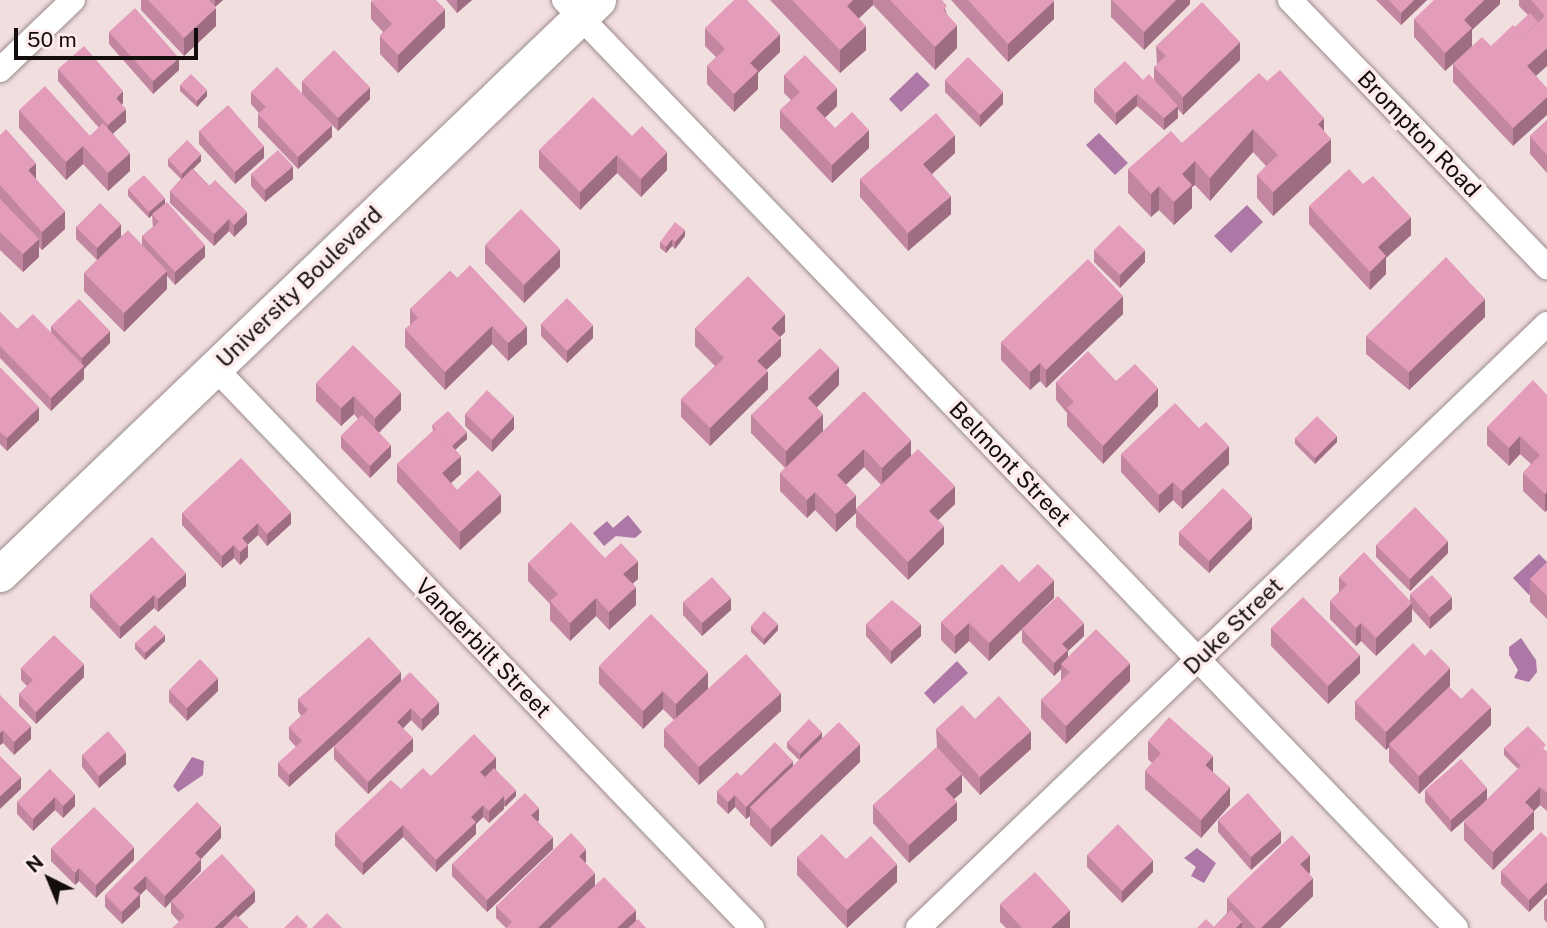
<!DOCTYPE html>
<html>
<head>
<meta charset="utf-8">
<style>
	body { margin:0 }
	#map { position:relative; width:1547px; height:928px; overflow:hidden; background:#f1dfe0; font-family:"Public Sans",sans-serif }
	div>[style] { position:absolute }
	[style*='--x'] { left:calc(var(--x)*1px); top:calc(var(--y)*1px); width:calc(var(--w)*1px); rotate:calc(var(--a)*1deg) }
	.water>* { inset:0; background:#ad77a6 }
	.roads { filter:drop-shadow(0 0 2px #9b8b8c) drop-shadow(0 0 2px #9b8b8c) }
	.minor>* { height:24px; margin:-12px; padding:0 12px; transform-origin:12px; border-radius:12px; background:#fff }
	.secondary>* { height:35px; margin:-17.5px; padding:0 17.5px; transform-origin:17.5px; border-radius:17.5px; background:#fff }
	.wall>* { inset:0; background:#c386a0 }
	.shaded-wall>* { inset:0; background:#9f6d82 }
	.building>* { inset:0; background:#e39cba }
	span { translate:-50% -50%; white-space:nowrap; text-align:center; line-height:1.15; -webkit-text-stroke:7px #feeced; paint-order:stroke }
	.street-label { font-size:23px; color:#130d0e }
	.north { position:absolute; left:14px; top:844px; width:70px; height:70px; -webkit-text-stroke:5px #feeced; paint-order:stroke; rotate:317deg; font-size:19px; font-weight:700; line-height:28px; text-align:center; color:#130d0e }
	.north::after { content:''; display:block; margin:auto; width:24px; height:32px; background:#130d0e; clip-path:polygon(50% 0,100% 100%,50% 72%,0 100%) }
	.scale { position:absolute; left:14px; top:28px; width:184px; height:32px; box-sizing:border-box; border:4px solid #130d0e; border-top:0; padding-left:9px; font-size:21px; line-height:24px; white-space:nowrap; color:#130d0e; -webkit-text-stroke:5px #feeced; paint-order:stroke }
</style>
</head>
<body>
<div id="map">
	<div class="water">
		<i style="clip-path:polygon(917px 72px,930px 85px,901px 112px,889px 99px)"></i>
		<i style="clip-path:polygon(1099px 133px,1128px 163px,1115px 175px,1086px 145px)"></i>
		<i style="clip-path:polygon(1247px 205px,1263px 222px,1231px 253px,1214px 236px)"></i>
		<i style="clip-path:polygon(628px 515px,642px 532px,635px 538px,616px 536px,604px 546px,593px 533px,607px 521px,613px 528px)"></i>
		<i style="clip-path:polygon(1539px 554px,1547px 562px,1547px 578px,1529px 595px,1513px 578px)"></i>
		<i style="clip-path:polygon(1521px 638px,1536px 660px,1537px 672px,1529px 682px,1514px 678px,1518px 670px,1509px 655px,1509px 647px)"></i>
		<i style="clip-path:polygon(957px 661px,968px 673px,934px 704px,924px 693px)"></i>
		<i style="clip-path:polygon(192px 757px,204px 761px,203px 775px,178px 792px,173px 786px)"></i>
		<i style="clip-path:polygon(1197px 848px,1216px 863px,1204px 883px,1191px 876px,1196px 867px,1184px 858px)"></i>
	</div>
	<div class="roads">
		<div class="minor">
			<i style="--x:564;--y:0;--w:1287;--a:46.13"></i>
			<i style="--x:1290;--y:0;--w:371;--a:46.1"></i>
			<i style="--x:0;--y:70;--w:101;--a:-43.8"></i>
			<i style="--x:215;--y:368;--w:776;--a:46.2"></i>
			<i style="--x:918;--y:928;--w:872;--a:-43.84"></i>
		</div>
		<div class="secondary">
			<i style="--x:0;--y:574;--w:829;--a:-43.83"></i>
		</div>
	</div>
	<div class="wall">
		<i style="clip-path:polygon(141px 0,223px 0,215px 7px,216px 26px,184px 56px,141px 10px)"></i>
		<i style="clip-path:polygon(446px 0,472px 0,457px 13px)"></i>
		<i style="clip-path:polygon(770px 0,942px 0,947px 14px,957px 48px,935px 70px,873px 5px,858px 18px,866px 50px,840px 73px)"></i>
		<i style="clip-path:polygon(951px 0,1053px 0,1054px 19px,1008px 62px)"></i>
		<i style="clip-path:polygon(1111px 0,1190px 0,1190px 4px,1144px 50px,1111px 17px)"></i>
		<i style="clip-path:polygon(1376px 0,1427px 0,1401px 25px)"></i>
		<i style="clip-path:polygon(1500px 0,1500px 4px,1472px 30px,1472px 46px,1491px 46px,1515px 27px,1528px 15px,1519px 6px,1519px 0,1547px 0,1536px 76px,1513px 146px,1453px 82px,1453px 64px,1445px 71px,1414px 37px,1414px 19px)"></i>
		<i style="clip-path:polygon(371px 1px,445px 27px,398px 73px,380px 54px,380px 36px,383px 32px,371px 19px)"></i>
		<i style="clip-path:polygon(705px 28px,780px 52px,758px 73px,758px 89px,734px 112px,707px 84px,707px 66px,716px 57px,705px 46px)"></i>
		<i style="clip-path:polygon(109px 32px,179px 70px,153px 94px,109px 44px)"></i>
		<i style="clip-path:polygon(1156px 46px,1240px 60px,1183px 115px,1178px 109px,1178px 118px,1164px 130px,1137px 106px,1116px 125px,1094px 102px,1094px 89px,1143px 80px,1154px 80px,1154px 67px,1157px 65px)"></i>
		<i style="clip-path:polygon(58px 69px,123px 103px,122px 105px,126px 122px,113px 133px,130px 171px,108px 191px,83px 164px,66px 180px,19px 128px,19px 110px,90px 136px,99px 128px,58px 81px)"></i>
		<i style="clip-path:polygon(784px 75px,837px 106px,825px 118px,835px 128px,869px 148px,832px 183px,780px 128px,780px 110px,791px 100px,784px 93px)"></i>
		<i style="clip-path:polygon(945px 80px,1003px 104px,980px 127px,945px 92px)"></i>
		<i style="clip-path:polygon(302px 81px,370px 99px,338px 131px,314px 106px,332px 137px,298px 169px,258px 127px,258px 114px,259px 113px,251px 104px,251px 92px,302px 94px)"></i>
		<i style="clip-path:polygon(1267px 81px,1324px 131px,1331px 162px,1273px 216px,1257px 198px,1257px 175px,1266px 166px,1253px 152px,1210px 201px,1195px 185px,1192px 187px,1192px 208px,1174px 225px,1159px 210px,1151px 217px,1128px 193px,1128px 169px,1182px 143px)"></i>
		<i style="clip-path:polygon(180px 85px,207px 96px,197px 107px,180px 91px)"></i>
		<i style="clip-path:polygon(1547px 120px,1547px 173px,1530px 154px,1530px 136px)"></i>
		<i style="clip-path:polygon(199px 131px,264px 158px,235px 184px,199px 144px)"></i>
		<i style="clip-path:polygon(0 135px,36px 179px,65px 229px,42px 250px,39px 247px,39px 257px,23px 272px,0 250px)"></i>
		<i style="clip-path:polygon(632px 136px,667px 170px,641px 197px,617px 173px,580px 210px,539px 168px,539px 150px)"></i>
		<i style="clip-path:polygon(955px 153px,932px 174px,951px 214px,908px 251px,860px 197px,860px 179px)"></i>
		<i style="clip-path:polygon(168px 159px,201px 161px,193px 169px,247px 224px,234px 237px,229px 231px,214px 246px,170px 203px,170px 191px,181px 179px,168px 166px)"></i>
		<i style="clip-path:polygon(251px 174px,293px 179px,265px 202px,251px 186px)"></i>
		<i style="clip-path:polygon(128px 189px,165px 204px,205px 257px,175px 285px,167px 276px,167px 289px,124px 332px,84px 291px,84px 273px,97px 260px,76px 239px,76px 227px,121px 236px,142px 245px,142px 236px,153px 227px,152px 215px,149px 218px,128px 196px)"></i>
		<i style="clip-path:polygon(1309px 206px,1411px 235px,1386px 258px,1386px 274px,1370px 290px,1309px 224px)"></i>
		<i style="clip-path:polygon(685px 236px,675px 249px,672px 246px,666px 253px,660px 248px,660px 242px)"></i>
		<i style="clip-path:polygon(485px 245px,560px 267px,524px 303px,485px 263px)"></i>
		<i style="clip-path:polygon(1094px 250px,1145px 262px,1120px 288px,1094px 262px)"></i>
		<i style="clip-path:polygon(450px 271px,527px 344px,508px 361px,492px 344px,445px 390px,405px 347px,405px 329px,410px 325px,410px 309px)"></i>
		<i style="clip-path:polygon(0 312px,17px 329px,51px 333px,51px 326px,110px 343px,84px 369px,84px 379px,51px 411px,0 358px)"></i>
		<i style="clip-path:polygon(1123px 314px,1046px 388px,1040px 381px,1030px 390px,1001px 360px,1001px 342px)"></i>
		<i style="clip-path:polygon(1485px 317px,1409px 390px,1366px 354px,1366px 336px)"></i>
		<i style="clip-path:polygon(541px 324px,593px 338px,567px 363px,541px 336px)"></i>
		<i style="clip-path:polygon(695px 328px,785px 332px,780px 337px,781px 356px,766px 370px,768px 389px,710px 446px,681px 417px,681px 399px,715px 366px,695px 346px)"></i>
		<i style="clip-path:polygon(0 368px,39px 420px,7px 451px,0 444px)"></i>
		<i style="clip-path:polygon(1116px 381px,1158px 406px,1103px 464px,1067px 426px,1067px 413px,1056px 400px,1056px 382px)"></i>
		<i style="clip-path:polygon(316px 383px,401px 410px,379px 433px,391px 457px,370px 478px,341px 448px,341px 436px,358px 419px,354px 414px,341px 426px,316px 401px)"></i>
		<i style="clip-path:polygon(839px 385px,817px 407px,823px 431px,911px 455px,955px 504px,938px 520px,944px 544px,908px 580px,856px 527px,856px 509px,881px 485px,864px 467px,846px 485px,856px 513px,836px 532px,815px 510px,807px 518px,780px 491px,780px 473px,785px 468px,751px 433px,751px 415px)"></i>
		<i style="clip-path:polygon(1547px 395px,1547px 510px,1545px 512px,1523px 491px,1523px 473px,1531px 464px,1520px 454px,1509px 466px,1487px 445px,1487px 427px)"></i>
		<i style="clip-path:polygon(465px 414px,514px 429px,492px 452px,465px 426px)"></i>
		<i style="clip-path:polygon(432px 425px,467px 439px,455px 449px,461px 474px,451px 483px,457px 490px,501px 512px,460px 550px,397px 482px,397px 464px,433px 431px)"></i>
		<i style="clip-path:polygon(1295px 438px,1337px 442px,1315px 464px,1295px 444px)"></i>
		<i style="clip-path:polygon(1121px 454px,1229px 464px,1182px 509px,1173px 500px,1159px 513px,1121px 472px)"></i>
		<i style="clip-path:polygon(182px 513px,291px 524px,267px 546px,258px 535px,248px 544px,248px 557px,240px 565px,234px 558px,222px 568px,182px 525px)"></i>
		<i style="clip-path:polygon(1252px 529px,1209px 573px,1179px 545px,1179px 532px)"></i>
		<i style="clip-path:polygon(1376px 545px,1448px 553px,1410px 591px,1376px 557px)"></i>
		<i style="clip-path:polygon(605px 558px,638px 579px,632px 584px,636px 605px,609px 630px,596px 616px,570px 641px,550px 620px,550px 604px,528px 581px,528px 563px)"></i>
		<i style="clip-path:polygon(1547px 562px,1547px 619px,1530px 602px,1530px 579px)"></i>
		<i style="clip-path:polygon(1339px 577px,1410px 601px,1410px 594px,1452px 609px,1430px 629px,1412px 609px,1412px 621px,1376px 656px,1361px 641px,1356px 646px,1330px 619px,1330px 601px,1339px 592px)"></i>
		<i style="clip-path:polygon(1019px 582px,1054px 598px,989px 661px,969px 641px,955px 654px,941px 640px,941px 622px)"></i>
		<i style="clip-path:polygon(186px 586px,158px 612px,154px 608px,120px 639px,90px 607px,90px 594px)"></i>
		<i style="clip-path:polygon(683px 602px,731px 610px,702px 636px,683px 615px)"></i>
		<i style="clip-path:polygon(866px 624px,921px 636px,891px 664px,866px 636px)"></i>
		<i style="clip-path:polygon(751px 626px,778px 630px,764px 645px,751px 632px)"></i>
		<i style="clip-path:polygon(1271px 628px,1360px 673px,1328px 704px,1271px 646px)"></i>
		<i style="clip-path:polygon(1022px 629px,1084px 636px,1068px 651px,1068px 657px,1130px 681px,1066px 744px,1041px 718px,1041px 700px,1061px 681px,1061px 669px,1054px 676px,1022px 642px)"></i>
		<i style="clip-path:polygon(165px 641px,145px 660px,135px 649px,135px 643px)"></i>
		<i style="clip-path:polygon(599px 666px,708px 689px,781px 711px,699px 785px,664px 747px,664px 729px,674px 720px,663px 709px,643px 729px,599px 684px)"></i>
		<i style="clip-path:polygon(21px 668px,84px 677px,36px 724px,19px 706px,19px 694px,27px 686px,21px 680px)"></i>
		<i style="clip-path:polygon(401px 682px,439px 714px,422px 731px,411px 720px,403px 728px,413px 751px,368px 794px,334px 759px,334px 747px,345px 736px,289px 787px,278px 776px,278px 763px,296px 747px,289px 739px,289px 727px,301px 716px,298px 711px,298px 699px)"></i>
		<i style="clip-path:polygon(1450px 686px,1449px 687px,1461px 699px,1491px 725px,1419px 794px,1389px 762px,1389px 747px,1386px 750px,1355px 719px,1355px 701px)"></i>
		<i style="clip-path:polygon(169px 690px,218px 691px,187px 721px,169px 702px)"></i>
		<i style="clip-path:polygon(0 695px,31px 739px,14px 755px,3px 743px,0 745px)"></i>
		<i style="clip-path:polygon(975px 719px,1031px 749px,980px 795px,962px 775px,962px 792px,954px 799px,957px 820px,909px 863px,873px 823px,873px 805px,937px 747px,936px 729px)"></i>
		<i style="clip-path:polygon(822px 738px,860px 762px,771px 847px,750px 825px,750px 816px,746px 819px,735px 807px,728px 814px,717px 803px,717px 791px,741px 776px,793px 766px,799px 760px,787px 748px,787px 742px)"></i>
		<i style="clip-path:polygon(1148px 741px,1213px 772px,1230px 805px,1201px 838px,1145px 789px,1145px 771px,1152px 763px,1148px 759px)"></i>
		<i style="clip-path:polygon(1504px 748px,1546px 751px,1547px 752px,1547px 811px,1540px 805px,1534px 811px,1534px 829px,1493px 870px,1464px 840px,1464px 822px,1482px 805px,1451px 832px,1425px 802px,1425px 790px,1487px 800px,1518px 769px,1504px 755px)"></i>
		<i style="clip-path:polygon(82px 755px,126px 764px,99px 788px,82px 767px)"></i>
		<i style="clip-path:polygon(50px 769px,75px 806px,63px 818px,55px 810px,33px 831px,17px 814px,17px 802px)"></i>
		<i style="clip-path:polygon(496px 769px,496px 770px,516px 796px,505px 807px,504px 806px,504px 809px,489px 823px,483px 817px,476px 824px,476px 834px,436px 872px,403px 837px,363px 875px,335px 846px,335px 833px,401px 789px,431px 776px)"></i>
		<i style="clip-path:polygon(539px 820px,538px 821px,553px 849px,487px 912px,452px 876px,452px 864px)"></i>
		<i style="clip-path:polygon(1218px 820px,1281px 843px,1251px 870px,1218px 832px)"></i>
		<i style="clip-path:polygon(221px 838px,201px 859px,201px 871px,179px 894px,255px 902px,179px 922px,171px 913px,171px 901px,165px 908px,146px 889px,140px 895px,140px 907px,122px 924px,105px 907px,105px 895px)"></i>
		<i style="clip-path:polygon(1547px 838px,1547px 894px,1529px 912px,1501px 884px,1501px 871px)"></i>
		<i style="clip-path:polygon(51px 848px,134px 860px,96px 898px,79px 881px,75px 885px,51px 861px)"></i>
		<i style="clip-path:polygon(1087px 855px,1153px 872px,1122px 903px,1087px 867px)"></i>
		<i style="clip-path:polygon(797px 857px,846px 859px,897px 882px,847px 928px,797px 875px)"></i>
		<i style="clip-path:polygon(586px 862px,585px 863px,595px 885px,636px 921px,646px 928px,506px 928px,496px 918px,496px 906px)"></i>
		<i style="clip-path:polygon(1310px 873px,1309px 874px,1313px 896px,1280px 928px,1197px 928px,1214px 927px,1227px 913px,1227px 898px)"></i>
		<i style="clip-path:polygon(1547px 898px,1547px 923px,1544px 919px,1544px 901px)"></i>
		<i style="clip-path:polygon(1000px 904px,1070px 928px,1006px 928px,1000px 922px)"></i>
	</div>
	<div class="shaded-wall">
		<i style="clip-path:polygon(215px 0,223px 0,215px 7px)"></i>
		<i style="clip-path:polygon(457px 0,472px 0,457px 13px)"></i>
		<i style="clip-path:polygon(853px 0,873px 0,873px 5px,847px 30px,847px 6px)"></i>
		<i style="clip-path:polygon(1176px 0,1190px 0,1190px 4px,1144px 50px,1144px 32px)"></i>
		<i style="clip-path:polygon(1414px 0,1427px 0,1401px 25px,1401px 13px)"></i>
		<i style="clip-path:polygon(1484px 0,1500px 0,1500px 4px,1472px 30px,1472px 46px,1445px 71px,1445px 53px,1464px 20px)"></i>
		<i style="clip-path:polygon(1054px 1px,1054px 19px,1008px 62px,1008px 44px)"></i>
		<i style="clip-path:polygon(216px 8px,216px 26px,184px 56px,184px 38px)"></i>
		<i style="clip-path:polygon(445px 9px,445px 27px,398px 73px,398px 55px)"></i>
		<i style="clip-path:polygon(957px 25px,957px 48px,935px 70px,935px 47px)"></i>
		<i style="clip-path:polygon(866px 26px,866px 50px,840px 73px,840px 50px)"></i>
		<i style="clip-path:polygon(780px 34px,780px 52px,758px 73px,758px 89px,734px 112px,734px 94px,750px 63px)"></i>
		<i style="clip-path:polygon(1240px 42px,1240px 60px,1183px 115px,1183px 97px)"></i>
		<i style="clip-path:polygon(1547px 48px,1547px 66px,1527px 84px,1527px 66px)"></i>
		<i style="clip-path:polygon(179px 58px,179px 70px,153px 94px,153px 81px)"></i>
		<i style="clip-path:polygon(370px 87px,370px 99px,338px 131px,338px 118px)"></i>
		<i style="clip-path:polygon(837px 88px,837px 106px,816px 126px,816px 108px)"></i>
		<i style="clip-path:polygon(207px 90px,207px 96px,197px 107px,197px 101px)"></i>
		<i style="clip-path:polygon(123px 91px,123px 103px,116px 110px,116px 98px)"></i>
		<i style="clip-path:polygon(1003px 92px,1003px 104px,980px 127px,980px 115px)"></i>
		<i style="clip-path:polygon(1137px 94px,1137px 106px,1116px 125px,1116px 113px)"></i>
		<i style="clip-path:polygon(1547px 97px,1547px 115px,1513px 146px,1513px 128px)"></i>
		<i style="clip-path:polygon(1178px 106px,1178px 118px,1164px 130px,1164px 118px)"></i>
		<i style="clip-path:polygon(126px 109px,126px 122px,108px 138px,108px 125px)"></i>
		<i style="clip-path:polygon(1324px 118px,1324px 142px,1318px 124px)"></i>
		<i style="clip-path:polygon(332px 125px,332px 137px,298px 169px,298px 157px)"></i>
		<i style="clip-path:polygon(1253px 129px,1253px 152px,1210px 201px,1210px 178px)"></i>
		<i style="clip-path:polygon(869px 130px,869px 148px,832px 183px,832px 165px)"></i>
		<i style="clip-path:polygon(955px 135px,955px 153px,923px 182px,923px 164px)"></i>
		<i style="clip-path:polygon(1331px 139px,1331px 162px,1273px 216px,1273px 192px)"></i>
		<i style="clip-path:polygon(83px 146px,83px 164px,66px 180px,66px 162px)"></i>
		<i style="clip-path:polygon(264px 146px,264px 158px,235px 184px,235px 172px)"></i>
		<i style="clip-path:polygon(667px 152px,667px 170px,641px 197px,641px 179px)"></i>
		<i style="clip-path:polygon(130px 153px,130px 171px,108px 191px,108px 173px)"></i>
		<i style="clip-path:polygon(201px 154px,201px 161px,182px 180px,182px 174px)"></i>
		<i style="clip-path:polygon(617px 155px,617px 173px,580px 210px,580px 192px)"></i>
		<i style="clip-path:polygon(1195px 161px,1195px 185px,1192px 187px,1192px 208px,1174px 225px,1174px 202px,1182px 174px)"></i>
		<i style="clip-path:polygon(36px 163px,36px 181px,28px 170px)"></i>
		<i style="clip-path:polygon(293px 166px,293px 179px,265px 202px,265px 190px)"></i>
		<i style="clip-path:polygon(1159px 186px,1159px 210px,1151px 217px,1151px 194px)"></i>
		<i style="clip-path:polygon(951px 196px,951px 214px,908px 251px,908px 233px)"></i>
		<i style="clip-path:polygon(165px 198px,165px 204px,149px 218px,149px 212px)"></i>
		<i style="clip-path:polygon(65px 211px,65px 229px,42px 250px,42px 232px)"></i>
		<i style="clip-path:polygon(247px 212px,247px 224px,234px 237px,234px 225px)"></i>
		<i style="clip-path:polygon(1411px 217px,1411px 235px,1386px 258px,1386px 274px,1370px 290px,1370px 272px,1378px 247px)"></i>
		<i style="clip-path:polygon(229px 219px,229px 231px,214px 246px,214px 234px)"></i>
		<i style="clip-path:polygon(121px 224px,121px 237px,97px 260px,97px 248px)"></i>
		<i style="clip-path:polygon(685px 230px,685px 236px,675px 249px,675px 242px)"></i>
		<i style="clip-path:polygon(39px 239px,39px 257px,23px 272px,23px 254px)"></i>
		<i style="clip-path:polygon(672px 239px,672px 246px,666px 253px,666px 247px)"></i>
		<i style="clip-path:polygon(205px 245px,205px 257px,175px 285px,175px 272px)"></i>
		<i style="clip-path:polygon(560px 249px,560px 267px,524px 303px,524px 285px)"></i>
		<i style="clip-path:polygon(1145px 250px,1145px 262px,1120px 288px,1120px 275px)"></i>
		<i style="clip-path:polygon(167px 271px,167px 289px,124px 332px,124px 313px)"></i>
		<i style="clip-path:polygon(1123px 296px,1123px 314px,1046px 388px,1046px 370px)"></i>
		<i style="clip-path:polygon(1485px 299px,1485px 317px,1409px 390px,1409px 372px)"></i>
		<i style="clip-path:polygon(785px 314px,785px 332px,771px 346px,771px 328px)"></i>
		<i style="clip-path:polygon(593px 325px,593px 338px,567px 363px,567px 351px)"></i>
		<i style="clip-path:polygon(492px 326px,492px 344px,445px 390px,445px 372px)"></i>
		<i style="clip-path:polygon(527px 326px,527px 344px,508px 361px,508px 343px)"></i>
		<i style="clip-path:polygon(110px 331px,110px 343px,84px 369px,84px 379px,51px 411px,51px 398px,82px 368px,82px 358px)"></i>
		<i style="clip-path:polygon(781px 338px,781px 356px,757px 379px,757px 361px)"></i>
		<i style="clip-path:polygon(1040px 363px,1040px 381px,1030px 390px,1030px 372px)"></i>
		<i style="clip-path:polygon(839px 367px,839px 385px,808px 416px,808px 398px)"></i>
		<i style="clip-path:polygon(768px 371px,768px 389px,710px 446px,710px 428px)"></i>
		<i style="clip-path:polygon(1158px 388px,1158px 406px,1103px 464px,1103px 446px)"></i>
		<i style="clip-path:polygon(401px 392px,401px 410px,375px 436px,375px 418px)"></i>
		<i style="clip-path:polygon(354px 396px,354px 414px,341px 426px,341px 408px)"></i>
		<i style="clip-path:polygon(39px 407px,39px 420px,7px 451px,7px 438px)"></i>
		<i style="clip-path:polygon(823px 414px,823px 432px,786px 469px,786px 451px)"></i>
		<i style="clip-path:polygon(514px 416px,514px 429px,492px 452px,492px 440px)"></i>
		<i style="clip-path:polygon(467px 432px,467px 439px,452px 453px,452px 446px)"></i>
		<i style="clip-path:polygon(1337px 436px,1337px 442px,1315px 464px,1315px 458px)"></i>
		<i style="clip-path:polygon(1520px 436px,1520px 454px,1509px 466px,1509px 448px)"></i>
		<i style="clip-path:polygon(911px 440px,911px 458px,882px 486px,882px 468px)"></i>
		<i style="clip-path:polygon(391px 445px,391px 457px,370px 478px,370px 466px)"></i>
		<i style="clip-path:polygon(1229px 446px,1229px 464px,1182px 509px,1182px 491px)"></i>
		<i style="clip-path:polygon(864px 449px,864px 467px,837px 493px,837px 475px)"></i>
		<i style="clip-path:polygon(461px 456px,461px 474px,442px 491px,442px 473px)"></i>
		<i style="clip-path:polygon(1173px 482px,1173px 500px,1159px 513px,1159px 495px)"></i>
		<i style="clip-path:polygon(955px 486px,955px 504px,929px 529px,929px 511px)"></i>
		<i style="clip-path:polygon(815px 492px,815px 510px,807px 518px,807px 500px)"></i>
		<i style="clip-path:polygon(1547px 492px,1547px 510px,1545px 512px,1545px 494px)"></i>
		<i style="clip-path:polygon(501px 494px,501px 512px,460px 550px,460px 532px)"></i>
		<i style="clip-path:polygon(856px 495px,856px 513px,836px 532px,836px 514px)"></i>
		<i style="clip-path:polygon(291px 512px,291px 524px,267px 546px,267px 534px)"></i>
		<i style="clip-path:polygon(1252px 517px,1252px 529px,1209px 573px,1209px 561px)"></i>
		<i style="clip-path:polygon(258px 523px,258px 535px,242px 550px,242px 538px)"></i>
		<i style="clip-path:polygon(944px 526px,944px 544px,908px 580px,908px 562px)"></i>
		<i style="clip-path:polygon(1448px 541px,1448px 553px,1410px 591px,1410px 579px)"></i>
		<i style="clip-path:polygon(234px 545px,234px 558px,222px 568px,222px 556px)"></i>
		<i style="clip-path:polygon(248px 545px,248px 557px,240px 565px,240px 552px)"></i>
		<i style="clip-path:polygon(638px 561px,638px 579px,623px 592px,623px 574px)"></i>
		<i style="clip-path:polygon(186px 573px,186px 586px,158px 612px,158px 599px)"></i>
		<i style="clip-path:polygon(1054px 580px,1054px 598px,989px 661px,989px 643px)"></i>
		<i style="clip-path:polygon(636px 587px,636px 605px,609px 630px,609px 612px)"></i>
		<i style="clip-path:polygon(154px 595px,154px 608px,120px 639px,120px 627px)"></i>
		<i style="clip-path:polygon(1452px 597px,1452px 609px,1430px 629px,1430px 617px)"></i>
		<i style="clip-path:polygon(596px 598px,596px 616px,570px 641px,570px 623px)"></i>
		<i style="clip-path:polygon(731px 598px,731px 610px,702px 636px,702px 623px)"></i>
		<i style="clip-path:polygon(1412px 603px,1412px 621px,1376px 656px,1376px 638px)"></i>
		<i style="clip-path:polygon(969px 623px,969px 641px,955px 654px,955px 636px)"></i>
		<i style="clip-path:polygon(1084px 623px,1084px 636px,1068px 651px,1068px 663px,1061px 664px,1061px 669px,1054px 676px,1054px 663px,1062px 644px)"></i>
		<i style="clip-path:polygon(1361px 623px,1361px 641px,1356px 646px,1356px 628px)"></i>
		<i style="clip-path:polygon(778px 624px,778px 630px,764px 645px,764px 639px)"></i>
		<i style="clip-path:polygon(921px 624px,921px 636px,891px 664px,891px 651px)"></i>
		<i style="clip-path:polygon(165px 635px,165px 641px,145px 660px,145px 653px)"></i>
		<i style="clip-path:polygon(1360px 655px,1360px 673px,1328px 704px,1328px 686px)"></i>
		<i style="clip-path:polygon(1130px 663px,1130px 681px,1066px 744px,1066px 726px)"></i>
		<i style="clip-path:polygon(84px 664px,84px 677px,36px 724px,36px 712px)"></i>
		<i style="clip-path:polygon(1450px 668px,1450px 686px,1391px 745px,1389px 744px,1389px 747px,1386px 750px,1386px 732px)"></i>
		<i style="clip-path:polygon(401px 672px,401px 685px,289px 787px,289px 775px)"></i>
		<i style="clip-path:polygon(708px 672px,708px 690px,676px 722px,676px 704px)"></i>
		<i style="clip-path:polygon(218px 678px,218px 691px,187px 721px,187px 708px)"></i>
		<i style="clip-path:polygon(663px 691px,663px 709px,643px 729px,643px 711px)"></i>
		<i style="clip-path:polygon(781px 693px,781px 711px,699px 785px,699px 767px)"></i>
		<i style="clip-path:polygon(439px 702px,439px 714px,422px 731px,422px 719px)"></i>
		<i style="clip-path:polygon(1491px 707px,1491px 725px,1419px 794px,1419px 776px)"></i>
		<i style="clip-path:polygon(411px 708px,411px 720px,397px 735px,397px 722px)"></i>
		<i style="clip-path:polygon(31px 726px,31px 739px,14px 755px,14px 742px)"></i>
		<i style="clip-path:polygon(3px 730px,3px 743px,0 745px,0 733px)"></i>
		<i style="clip-path:polygon(1031px 731px,1031px 749px,980px 795px,980px 777px)"></i>
		<i style="clip-path:polygon(822px 732px,822px 738px,800px 761px,800px 754px)"></i>
		<i style="clip-path:polygon(413px 738px,413px 751px,368px 794px,368px 782px)"></i>
		<i style="clip-path:polygon(860px 744px,860px 762px,771px 847px,771px 829px)"></i>
		<i style="clip-path:polygon(126px 752px,126px 764px,99px 788px,99px 776px)"></i>
		<i style="clip-path:polygon(1213px 756px,1213px 774px,1205px 765px)"></i>
		<i style="clip-path:polygon(496px 757px,496px 769px,485px 780px,480px 772px)"></i>
		<i style="clip-path:polygon(793px 761px,793px 774px,750px 807px,750px 816px,746px 819px,746px 807px)"></i>
		<i style="clip-path:polygon(962px 774px,962px 792px,945px 807px,945px 789px)"></i>
		<i style="clip-path:polygon(21px 777px,21px 789px,0 809px,0 796px)"></i>
		<i style="clip-path:polygon(1230px 787px,1230px 805px,1201px 838px,1201px 820px)"></i>
		<i style="clip-path:polygon(1540px 787px,1540px 805px,1534px 811px,1534px 829px,1493px 870px,1493px 852px,1525px 802px)"></i>
		<i style="clip-path:polygon(1487px 788px,1487px 800px,1451px 832px,1451px 820px)"></i>
		<i style="clip-path:polygon(516px 790px,516px 796px,505px 807px,505px 801px)"></i>
		<i style="clip-path:polygon(75px 794px,75px 806px,63px 818px,63px 806px)"></i>
		<i style="clip-path:polygon(735px 795px,735px 807px,728px 814px,728px 802px)"></i>
		<i style="clip-path:polygon(504px 796px,504px 809px,489px 823px,489px 811px)"></i>
		<i style="clip-path:polygon(55px 797px,55px 810px,33px 831px,33px 819px)"></i>
		<i style="clip-path:polygon(957px 802px,957px 820px,909px 863px,909px 845px)"></i>
		<i style="clip-path:polygon(483px 805px,483px 817px,476px 824px,476px 834px,436px 872px,436px 860px,471px 817px)"></i>
		<i style="clip-path:polygon(539px 808px,539px 820px,531px 827px,531px 815px)"></i>
		<i style="clip-path:polygon(403px 825px,403px 837px,363px 875px,363px 863px)"></i>
		<i style="clip-path:polygon(221px 826px,221px 838px,201px 859px,201px 871px,165px 908px,165px 896px,195px 853px)"></i>
		<i style="clip-path:polygon(1281px 831px,1281px 843px,1251px 870px,1251px 857px)"></i>
		<i style="clip-path:polygon(553px 837px,553px 849px,487px 912px,487px 900px)"></i>
		<i style="clip-path:polygon(134px 847px,134px 860px,96px 898px,96px 885px)"></i>
		<i style="clip-path:polygon(586px 849px,586px 862px,579px 869px,579px 856px)"></i>
		<i style="clip-path:polygon(1310px 855px,1310px 873px,1300px 882px,1300px 864px)"></i>
		<i style="clip-path:polygon(1153px 860px,1153px 872px,1122px 903px,1122px 891px)"></i>
		<i style="clip-path:polygon(897px 864px,897px 882px,847px 928px,847px 910px)"></i>
		<i style="clip-path:polygon(79px 868px,79px 881px,75px 885px,75px 873px)"></i>
		<i style="clip-path:polygon(595px 873px,595px 886px,551px 928px,538px 928px)"></i>
		<i style="clip-path:polygon(146px 876px,146px 889px,140px 895px,140px 907px,122px 924px,122px 912px,133px 888px)"></i>
		<i style="clip-path:polygon(1313px 878px,1313px 896px,1280px 928px,1261px 928px)"></i>
		<i style="clip-path:polygon(1547px 882px,1547px 894px,1529px 912px,1529px 900px)"></i>
		<i style="clip-path:polygon(255px 890px,255px 902px,227px 928px,214px 928px)"></i>
		<i style="clip-path:polygon(636px 910px,636px 922px,630px 928px,617px 928px)"></i>
		<i style="clip-path:polygon(1070px 910px,1070px 928px,1051px 928px)"></i>
		<i style="clip-path:polygon(1242px 922px,1242px 928px,1236px 928px)"></i>
	</div>
	<div class="building">
		<i style="clip-path:polygon(148px 0,209px 0,216px 8px,184px 38px)"></i>
		<i style="clip-path:polygon(373px 0,436px 0,445px 9px,398px 55px,380px 36px,392px 24px,371px 1px)"></i>
		<i style="clip-path:polygon(734px 0,747px 0,780px 34px,750px 63px,758px 71px,734px 94px,707px 66px,725px 49px,705px 28px)"></i>
		<i style="clip-path:polygon(792px 0,853px 0,847px 6px,866px 26px,840px 50px)"></i>
		<i style="clip-path:polygon(890px 0,942px 0,947px 6px,943px 10px,957px 25px,935px 47px)"></i>
		<i style="clip-path:polygon(968px 0,1053px 0,1054px 1px,1008px 44px)"></i>
		<i style="clip-path:polygon(1112px 0,1176px 0,1144px 32px)"></i>
		<i style="clip-path:polygon(1389px 0,1414px 0,1401px 13px)"></i>
		<i style="clip-path:polygon(1434px 0,1484px 0,1464px 20px,1472px 28px,1445px 53px,1414px 19px)"></i>
		<i style="clip-path:polygon(1531px 0,1547px 0,1547px 48px,1527px 66px,1547px 88px,1547px 97px,1513px 128px,1453px 64px,1482px 37px,1491px 46px,1513px 25px,1523px 37px,1545px 16px)"></i>
		<i style="clip-path:polygon(1202px 2px,1240px 42px,1183px 97px,1154px 67px,1166px 56px,1156px 46px)"></i>
		<i style="clip-path:polygon(135px 8px,179px 58px,153px 81px,109px 32px)"></i>
		<i style="clip-path:polygon(1530px 13px,1538px 22px,1523px 37px,1515px 27px)"></i>
		<i style="clip-path:polygon(84px 46px,123px 91px,116px 98px,126px 109px,108px 125px,58px 69px)"></i>
		<i style="clip-path:polygon(334px 50px,370px 87px,338px 118px,302px 81px)"></i>
		<i style="clip-path:polygon(805px 55px,837px 88px,816px 108px,835px 128px,852px 112px,869px 130px,832px 165px,780px 110px,800px 92px,784px 75px)"></i>
		<i style="clip-path:polygon(968px 57px,1003px 92px,980px 115px,945px 80px)"></i>
		<i style="clip-path:polygon(1125px 61px,1143px 80px,1149px 74px,1178px 106px,1164px 118px,1137px 94px,1116px 113px,1094px 89px)"></i>
		<i style="clip-path:polygon(277px 67px,332px 125px,298px 157px,258px 114px,266px 107px,251px 92px)"></i>
		<i style="clip-path:polygon(1280px 70px,1324px 118px,1318px 124px,1331px 139px,1273px 192px,1257px 175px,1278px 155px,1253px 129px,1210px 178px,1195px 161px,1182px 174px,1192px 185px,1174px 202px,1159px 186px,1151px 194px,1128px 169px,1171px 131px,1182px 143px,1259px 73px,1267px 81px)"></i>
		<i style="clip-path:polygon(191px 74px,207px 90px,197px 101px,180px 85px)"></i>
		<i style="clip-path:polygon(45px 86px,90px 136px,103px 123px,130px 153px,108px 173px,83px 146px,66px 162px,19px 110px)"></i>
		<i style="clip-path:polygon(593px 97px,632px 136px,642px 126px,667px 152px,641px 179px,617px 155px,580px 192px,539px 150px)"></i>
		<i style="clip-path:polygon(228px 105px,264px 146px,235px 172px,199px 131px)"></i>
		<i style="clip-path:polygon(936px 113px,955px 135px,923px 164px,951px 196px,908px 233px,860px 179px)"></i>
		<i style="clip-path:polygon(1547px 120px,1547px 155px,1530px 136px)"></i>
		<i style="clip-path:polygon(6px 129px,36px 163px,28px 170px,65px 211px,42px 232px,0 185px,0 135px)"></i>
		<i style="clip-path:polygon(187px 140px,201px 154px,182px 174px,168px 159px)"></i>
		<i style="clip-path:polygon(278px 150px,293px 166px,265px 190px,251px 174px)"></i>
		<i style="clip-path:polygon(192px 169px,209px 186px,215px 180px,247px 212px,234px 225px,229px 219px,214px 234px,170px 191px)"></i>
		<i style="clip-path:polygon(1349px 169px,1363px 184px,1373px 176px,1411px 217px,1378px 247px,1386px 256px,1370px 272px,1309px 206px)"></i>
		<i style="clip-path:polygon(144px 175px,165px 198px,149px 212px,128px 189px)"></i>
		<i style="clip-path:polygon(0 199px,39px 239px,23px 254px,0 232px)"></i>
		<i style="clip-path:polygon(167px 202px,205px 245px,175px 272px,142px 236px,159px 222px,152px 214px)"></i>
		<i style="clip-path:polygon(100px 203px,121px 224px,97px 248px,76px 227px)"></i>
		<i style="clip-path:polygon(521px 209px,560px 249px,524px 285px,485px 245px)"></i>
		<i style="clip-path:polygon(675px 222px,685px 230px,675px 242px,672px 239px,666px 247px,660px 242px)"></i>
		<i style="clip-path:polygon(1119px 225px,1145px 250px,1120px 275px,1094px 250px)"></i>
		<i style="clip-path:polygon(128px 230px,167px 271px,124px 313px,84px 273px)"></i>
		<i style="clip-path:polygon(1446px 257px,1485px 299px,1409px 372px,1366px 336px)"></i>
		<i style="clip-path:polygon(1088px 259px,1123px 296px,1046px 370px,1040px 363px,1030px 372px,1001px 342px)"></i>
		<i style="clip-path:polygon(470px 265px,527px 326px,508px 343px,492px 326px,445px 372px,405px 329px,418px 318px,410px 309px,450px 271px,457px 278px)"></i>
		<i style="clip-path:polygon(748px 276px,785px 314px,771px 328px,781px 338px,757px 361px,768px 371px,710px 428px,681px 399px,724px 358px,695px 328px)"></i>
		<i style="clip-path:polygon(567px 298px,593px 325px,567px 351px,541px 324px)"></i>
		<i style="clip-path:polygon(79px 299px,110px 331px,82px 358px,51px 326px)"></i>
		<i style="clip-path:polygon(0 312px,17px 329px,33px 314px,84px 366px,51px 398px,0 346px)"></i>
		<i style="clip-path:polygon(353px 345px,401px 392px,375px 418px,354px 396px,341px 408px,316px 383px)"></i>
		<i style="clip-path:polygon(820px 348px,839px 367px,808px 398px,823px 414px,786px 451px,751px 415px)"></i>
		<i style="clip-path:polygon(1088px 351px,1116px 381px,1135px 364px,1158px 388px,1103px 446px,1067px 408px,1074px 402px,1056px 382px)"></i>
		<i style="clip-path:polygon(0 368px,1px 368px,39px 407px,7px 438px,0 432px)"></i>
		<i style="clip-path:polygon(1533px 380px,1547px 395px,1547px 492px,1545px 494px,1523px 473px,1540px 455px,1520px 436px,1509px 448px,1487px 427px)"></i>
		<i style="clip-path:polygon(487px 390px,514px 416px,492px 440px,465px 414px)"></i>
		<i style="clip-path:polygon(864px 391px,911px 440px,882px 468px,864px 449px,837px 475px,856px 495px,836px 514px,815px 492px,807px 500px,780px 473px)"></i>
		<i style="clip-path:polygon(1175px 403px,1199px 428px,1206px 422px,1229px 446px,1182px 491px,1173px 482px,1159px 495px,1121px 454px)"></i>
		<i style="clip-path:polygon(448px 411px,467px 432px,452px 446px,432px 425px)"></i>
		<i style="clip-path:polygon(362px 415px,391px 445px,370px 466px,341px 436px)"></i>
		<i style="clip-path:polygon(1317px 416px,1337px 436px,1315px 458px,1295px 438px)"></i>
		<i style="clip-path:polygon(436px 428px,461px 456px,442px 473px,457px 490px,478px 470px,501px 494px,460px 532px,397px 464px)"></i>
		<i style="clip-path:polygon(918px 449px,955px 486px,929px 511px,944px 526px,908px 562px,856px 509px)"></i>
		<i style="clip-path:polygon(241px 458px,291px 512px,267px 534px,258px 523px,242px 538px,248px 545px,240px 552px,234px 545px,222px 556px,182px 513px)"></i>
		<i style="clip-path:polygon(1223px 488px,1252px 517px,1209px 561px,1179px 532px)"></i>
		<i style="clip-path:polygon(1415px 507px,1448px 541px,1410px 579px,1376px 545px)"></i>
		<i style="clip-path:polygon(571px 522px,605px 558px,621px 543px,638px 561px,623px 574px,636px 587px,609px 612px,596px 598px,570px 623px,550px 601px,558px 594px,528px 563px)"></i>
		<i style="clip-path:polygon(152px 537px,186px 573px,158px 599px,154px 595px,120px 627px,90px 594px)"></i>
		<i style="clip-path:polygon(1364px 552px,1412px 603px,1376px 638px,1361px 623px,1356px 628px,1330px 601px,1347px 585px,1339px 577px)"></i>
		<i style="clip-path:polygon(1547px 562px,1547px 596px,1530px 579px)"></i>
		<i style="clip-path:polygon(1002px 564px,1019px 582px,1038px 564px,1054px 580px,989px 643px,969px 623px,955px 636px,941px 622px)"></i>
		<i style="clip-path:polygon(1432px 575px,1452px 597px,1430px 617px,1410px 594px)"></i>
		<i style="clip-path:polygon(712px 577px,731px 598px,702px 623px,683px 602px)"></i>
		<i style="clip-path:polygon(1058px 596px,1084px 623px,1062px 644px,1068px 650px,1054px 663px,1022px 629px)"></i>
		<i style="clip-path:polygon(1303px 597px,1360px 655px,1328px 686px,1271px 628px)"></i>
		<i style="clip-path:polygon(892px 600px,921px 624px,891px 651px,866px 624px)"></i>
		<i style="clip-path:polygon(764px 611px,778px 624px,764px 639px,751px 626px)"></i>
		<i style="clip-path:polygon(651px 614px,708px 672px,676px 704px,663px 691px,643px 711px,599px 666px)"></i>
		<i style="clip-path:polygon(155px 625px,165px 635px,145px 653px,135px 643px)"></i>
		<i style="clip-path:polygon(1096px 629px,1130px 663px,1066px 726px,1041px 700px,1070px 672px,1061px 664px)"></i>
		<i style="clip-path:polygon(54px 635px,84px 664px,36px 712px,19px 694px,33px 680px,21px 668px)"></i>
		<i style="clip-path:polygon(369px 637px,401px 672px,289px 775px,278px 763px,302px 741px,289px 727px,308px 710px,298px 699px)"></i>
		<i style="clip-path:polygon(1413px 643px,1425px 656px,1431px 649px,1450px 668px,1386px 732px,1355px 701px)"></i>
		<i style="clip-path:polygon(746px 654px,781px 693px,699px 767px,664px 729px)"></i>
		<i style="clip-path:polygon(200px 659px,218px 678px,187px 708px,169px 690px)"></i>
		<i style="clip-path:polygon(410px 672px,439px 702px,422px 719px,411px 708px,397px 722px,413px 738px,368px 782px,334px 747px)"></i>
		<i style="clip-path:polygon(1449px 687px,1461px 699px,1472px 688px,1491px 707px,1419px 776px,1389px 744px)"></i>
		<i style="clip-path:polygon(0 695px,31px 726px,14px 742px,3px 730px,0 733px)"></i>
		<i style="clip-path:polygon(999px 696px,1031px 731px,980px 777px,936px 729px,962px 705px,975px 719px)"></i>
		<i style="clip-path:polygon(1169px 717px,1213px 756px,1205px 765px,1230px 787px,1201px 820px,1145px 771px,1161px 753px,1148px 741px)"></i>
		<i style="clip-path:polygon(809px 719px,822px 732px,800px 754px,787px 742px)"></i>
		<i style="clip-path:polygon(839px 722px,860px 744px,771px 829px,750px 807px)"></i>
		<i style="clip-path:polygon(1528px 726px,1546px 745px,1543px 748px,1541px 746px,1521px 766px,1504px 748px)"></i>
		<i style="clip-path:polygon(108px 731px,126px 752px,99px 776px,82px 755px)"></i>
		<i style="clip-path:polygon(474px 734px,496px 757px,480px 772px,504px 796px,489px 811px,483px 805px,471px 817px,476px 822px,436px 860px,403px 825px,363px 863px,335px 833px,391px 780px,401px 789px,423px 768px,431px 776px)"></i>
		<i style="clip-path:polygon(775px 742px,793px 761px,746px 807px,735px 795px,728px 802px,717px 791px,737px 772px,741px 776px)"></i>
		<i style="clip-path:polygon(1541px 746px,1547px 752px,1547px 793px,1540px 787px,1525px 802px,1534px 811px,1493px 852px,1464px 822px)"></i>
		<i style="clip-path:polygon(937px 747px,962px 774px,945px 789px,957px 802px,909px 845px,873px 805px)"></i>
		<i style="clip-path:polygon(0 756px,21px 777px,0 796px)"></i>
		<i style="clip-path:polygon(1461px 759px,1487px 788px,1451px 820px,1425px 790px)"></i>
		<i style="clip-path:polygon(494px 768px,516px 790px,505px 801px,504px 796px,485px 777px)"></i>
		<i style="clip-path:polygon(50px 769px,75px 794px,63px 806px,55px 797px,33px 819px,17px 802px)"></i>
		<i style="clip-path:polygon(525px 793px,539px 808px,531px 815px,553px 837px,487px 900px,452px 864px)"></i>
		<i style="clip-path:polygon(1248px 793px,1281px 831px,1251px 857px,1218px 820px)"></i>
		<i style="clip-path:polygon(197px 802px,221px 826px,195px 853px,201px 859px,165px 896px,146px 876px,133px 888px,140px 894px,122px 912px,105px 895px)"></i>
		<i style="clip-path:polygon(94px 807px,134px 847px,96px 885px,79px 868px,75px 873px,51px 848px)"></i>
		<i style="clip-path:polygon(1118px 824px,1153px 860px,1122px 891px,1087px 855px)"></i>
		<i style="clip-path:polygon(1541px 832px,1547px 838px,1547px 882px,1529px 900px,1501px 871px)"></i>
		<i style="clip-path:polygon(571px 833px,586px 849px,579px 856px,595px 873px,538px 928px,506px 928px,512px 922px,496px 906px)"></i>
		<i style="clip-path:polygon(822px 834px,846px 859px,871px 836px,897px 864px,847px 910px,797px 857px)"></i>
		<i style="clip-path:polygon(1292px 835px,1310px 855px,1300px 864px,1313px 878px,1261px 928px,1256px 928px,1227px 898px)"></i>
		<i style="clip-path:polygon(222px 854px,255px 890px,214px 928px,172px 928px,185px 916px,171px 901px)"></i>
		<i style="clip-path:polygon(1035px 872px,1070px 910px,1051px 928px,1022px 928px,1000px 904px)"></i>
		<i style="clip-path:polygon(604px 877px,636px 910px,617px 928px,550px 928px)"></i>
		<i style="clip-path:polygon(1231px 910px,1242px 922px,1236px 928px,1197px 928px,1206px 919px,1214px 927px)"></i>
		<i style="clip-path:polygon(327px 913px,342px 928px,312px 928px)"></i>
		<i style="clip-path:polygon(236px 915px,249px 928px,223px 928px)"></i>
		<i style="clip-path:polygon(297px 915px,308px 926px,306px 928px,284px 928px)"></i>
		<i style="clip-path:polygon(638px 919px,646px 928px,628px 928px)"></i>
	</div>
	<div class="street-label">
		<span style="left:1419px;top:134px;rotate:46deg">Brompton Road</span>
		<span style="left:299px;top:287px;rotate:-44deg">University Boulevard</span>
		<span style="left:1010px;top:464px;rotate:46deg">Belmont Street</span>
		<span style="left:1233px;top:626px;rotate:-44deg">Duke Street</span>
		<span style="left:483px;top:648px;rotate:46deg">Vanderbilt Street</span>
	</div>
	<div class="north">N</div>
	<div class="scale">50 m</div>
</div>
</body>
</html>
